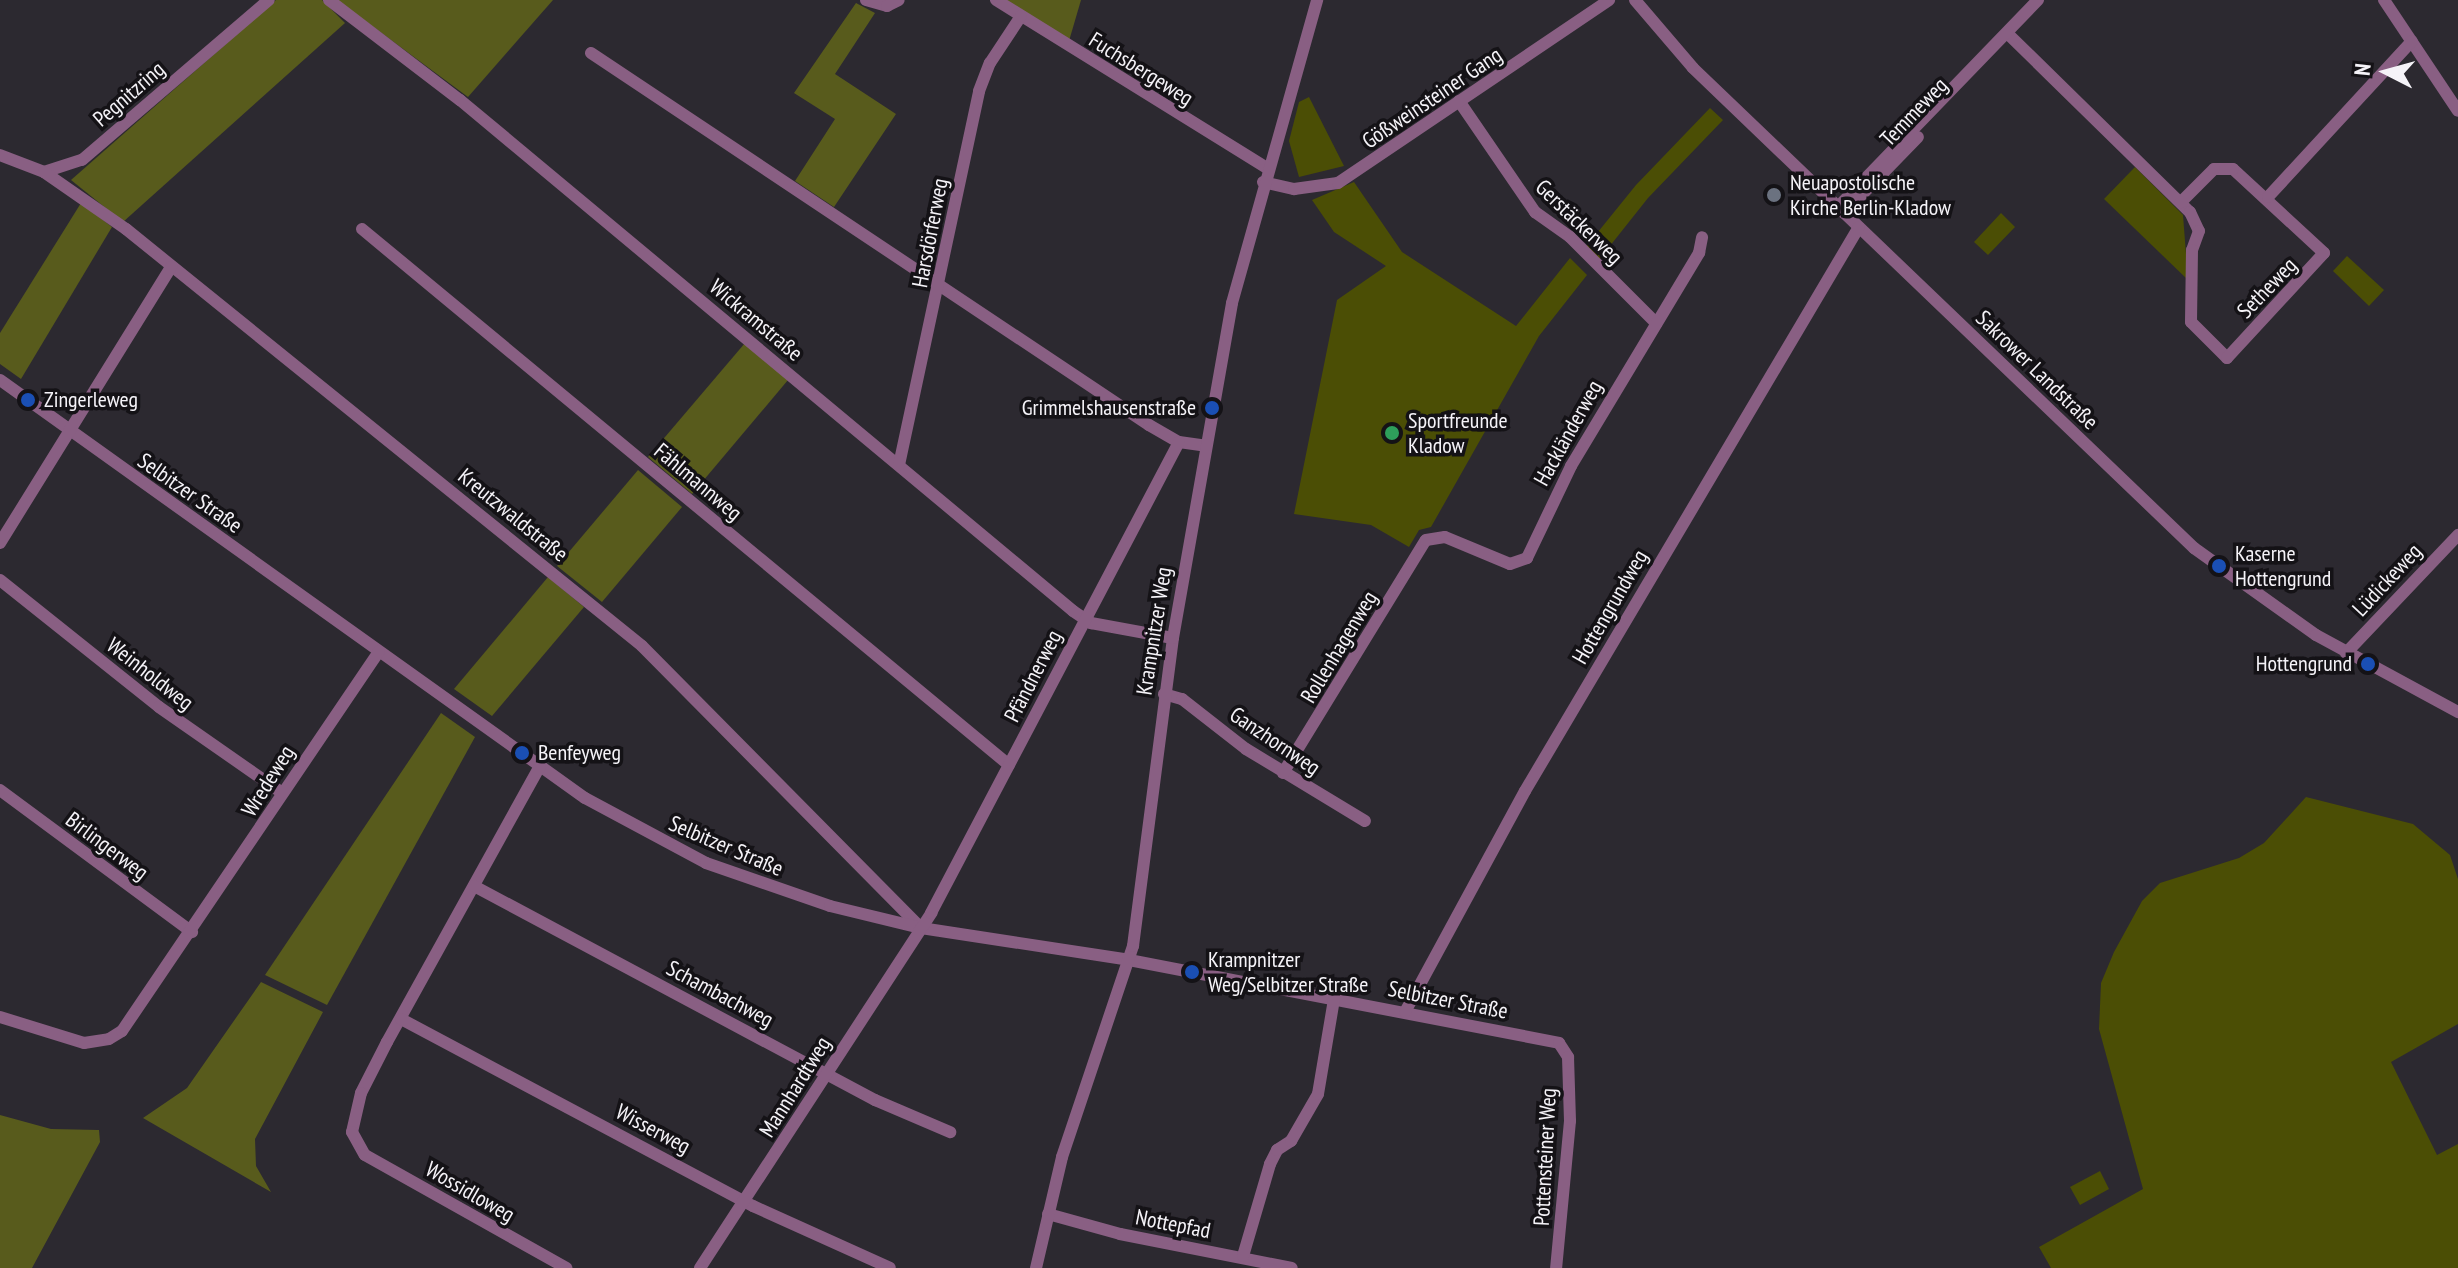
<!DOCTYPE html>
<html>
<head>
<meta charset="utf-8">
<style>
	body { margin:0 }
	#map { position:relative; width:2458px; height:1268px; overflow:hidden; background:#2c2930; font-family:"PT Sans Narrow",sans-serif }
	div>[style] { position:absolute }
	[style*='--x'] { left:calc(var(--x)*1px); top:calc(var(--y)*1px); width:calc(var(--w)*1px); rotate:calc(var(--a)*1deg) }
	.green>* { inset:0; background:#4b4e05 }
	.forest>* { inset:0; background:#585b1c }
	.minor>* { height:12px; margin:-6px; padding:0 6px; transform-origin:6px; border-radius:6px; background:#895f83 }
	.dots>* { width:22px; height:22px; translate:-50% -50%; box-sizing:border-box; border:4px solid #141216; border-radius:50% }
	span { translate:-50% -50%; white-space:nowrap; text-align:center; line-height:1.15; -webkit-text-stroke:7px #141216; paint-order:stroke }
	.street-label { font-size:22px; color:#f5f3f8 }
	.poi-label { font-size:22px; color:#f5f3f8 }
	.left { translate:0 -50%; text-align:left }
	.right { translate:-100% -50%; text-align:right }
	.north { position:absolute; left:2346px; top:32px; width:80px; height:80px; -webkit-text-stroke:6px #141216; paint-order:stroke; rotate:276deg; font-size:22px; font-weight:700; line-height:32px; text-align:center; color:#f5f3f8 }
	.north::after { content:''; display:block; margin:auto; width:28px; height:36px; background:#f5f3f8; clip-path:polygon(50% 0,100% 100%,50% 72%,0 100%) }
</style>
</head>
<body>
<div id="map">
	<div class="green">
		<i style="clip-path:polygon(1309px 97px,1344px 166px,1299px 177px,1289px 141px,1299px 102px)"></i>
		<i style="clip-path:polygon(1710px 108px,1723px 120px,1648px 198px,1598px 261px,1585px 248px,1636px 185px)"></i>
		<i style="clip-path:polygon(2135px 167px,2183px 215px,2188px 280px,2104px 199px)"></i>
		<i style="clip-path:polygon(1354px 182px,1402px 252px,1516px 326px,1570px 258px,1587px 275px,1539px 336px,1431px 527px,1419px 530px,1409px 547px,1371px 525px,1294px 514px,1337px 300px,1386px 266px,1334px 232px,1312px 200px)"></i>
		<i style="clip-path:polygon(2001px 213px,2015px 227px,1988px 255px,1974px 242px)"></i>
		<i style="clip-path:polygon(2347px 256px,2384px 290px,2369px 306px,2333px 271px)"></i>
		<i style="clip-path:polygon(2306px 797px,2413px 824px,2450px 855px,2458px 879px,2458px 1024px,2391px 1062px,2437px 1155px,2458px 1144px,2458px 1268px,2051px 1268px,2039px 1247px,2143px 1189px,2099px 1029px,2101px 983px,2114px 952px,2142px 901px,2160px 883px,2239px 858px,2264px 843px)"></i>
		<i style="clip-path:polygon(2100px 1171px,2109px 1189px,2080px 1205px,2070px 1187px)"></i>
	</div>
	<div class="forest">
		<i style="clip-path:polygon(276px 0,322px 0,345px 23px,123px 222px,71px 180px)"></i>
		<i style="clip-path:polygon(337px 0,553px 0,468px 97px)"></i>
		<i style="clip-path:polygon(1006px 0,1081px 0,1069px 41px)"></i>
		<i style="clip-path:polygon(856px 3px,875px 13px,835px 74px,896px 114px,834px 207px,795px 181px,835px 119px,794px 93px)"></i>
		<i style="clip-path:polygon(81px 203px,112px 227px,21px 379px,0 364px,0 333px)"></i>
		<i style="clip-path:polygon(745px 343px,788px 380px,692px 494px,648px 457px)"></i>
		<i style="clip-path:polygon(638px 470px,682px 507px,602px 602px,557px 566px)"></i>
		<i style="clip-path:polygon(548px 577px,584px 607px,492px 716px,454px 689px)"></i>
		<i style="clip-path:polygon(441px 713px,475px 737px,327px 1005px,265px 975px)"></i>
		<i style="clip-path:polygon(261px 982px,323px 1012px,255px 1139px,256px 1166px,271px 1192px,143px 1118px,187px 1088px)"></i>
		<i style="clip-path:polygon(0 1115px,51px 1129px,99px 1130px,100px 1142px,32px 1268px,0 1268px)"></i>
	</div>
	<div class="minor">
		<i style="--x:329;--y:0;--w:165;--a:37.4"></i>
		<i style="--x:460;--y:100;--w:798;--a:39.81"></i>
		<i style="--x:1073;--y:611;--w:22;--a:34"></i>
		<i style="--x:1091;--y:623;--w:83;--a:10.4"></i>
		<i style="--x:866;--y:0;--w:22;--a:16"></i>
		<i style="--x:887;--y:6;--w:13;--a:-27"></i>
		<i style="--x:996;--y:0;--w:319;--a:31.8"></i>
		<i style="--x:1635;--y:0;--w:89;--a:49.5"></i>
		<i style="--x:1693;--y:68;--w:694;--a:43.77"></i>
		<i style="--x:2194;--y:548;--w:150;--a:35.5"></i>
		<i style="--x:2316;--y:635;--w:162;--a:28.5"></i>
		<i style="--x:2384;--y:0;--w:133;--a:56.3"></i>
		<i style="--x:2008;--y:34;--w:255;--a:44.4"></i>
		<i style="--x:2190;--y:212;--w:21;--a:65"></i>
		<i style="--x:2199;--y:231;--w:20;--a:110"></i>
		<i style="--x:2192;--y:250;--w:72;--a:90.8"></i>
		<i style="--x:2191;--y:322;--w:51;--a:45"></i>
		<i style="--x:2227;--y:358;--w:143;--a:-47.3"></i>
		<i style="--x:2324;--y:253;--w:124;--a:-137.3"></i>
		<i style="--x:2233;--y:169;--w:19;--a:180"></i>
		<i style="--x:2214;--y:169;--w:47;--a:135"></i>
		<i style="--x:591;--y:53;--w:671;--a:33.69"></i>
		<i style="--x:1149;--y:425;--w:34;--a:30"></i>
		<i style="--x:1179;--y:442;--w:27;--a:8"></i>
		<i style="--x:1459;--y:101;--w:135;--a:55.6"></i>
		<i style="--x:1535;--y:212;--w:43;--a:35.5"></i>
		<i style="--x:1570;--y:237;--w:122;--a:45"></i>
		<i style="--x:0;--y:155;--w:47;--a:21.1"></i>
		<i style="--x:44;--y:172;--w:40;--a:-18"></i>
		<i style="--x:82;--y:160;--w:246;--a:-40.6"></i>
		<i style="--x:44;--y:172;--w:100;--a:34.8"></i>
		<i style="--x:126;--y:229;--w:663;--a:38.94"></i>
		<i style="--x:642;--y:646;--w:397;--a:45.3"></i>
		<i style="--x:1263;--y:182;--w:32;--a:13"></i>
		<i style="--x:1294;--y:189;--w:44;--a:-7.8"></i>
		<i style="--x:1338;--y:183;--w:327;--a:-34"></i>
		<i style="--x:2268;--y:197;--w:212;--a:-47.3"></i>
		<i style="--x:1838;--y:207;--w:288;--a:-46"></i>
		<i style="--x:1844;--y:213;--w:106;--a:-45.8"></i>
		<i style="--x:362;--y:229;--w:840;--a:39.64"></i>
		<i style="--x:0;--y:380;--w:719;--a:35.55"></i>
		<i style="--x:585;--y:798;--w:137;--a:28.2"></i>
		<i style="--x:706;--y:863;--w:131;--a:19.1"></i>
		<i style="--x:830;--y:906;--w:94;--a:13.6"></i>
		<i style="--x:921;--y:928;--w:210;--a:8.7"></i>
		<i style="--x:1129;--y:960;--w:438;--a:10.9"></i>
		<i style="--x:1559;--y:1043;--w:17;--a:57"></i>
		<i style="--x:1568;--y:1057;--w:64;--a:88.2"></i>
		<i style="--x:1570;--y:1121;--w:148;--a:95.4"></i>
		<i style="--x:899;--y:465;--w:382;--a:-77.9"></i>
		<i style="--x:979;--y:91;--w:30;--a:-69"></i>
		<i style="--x:990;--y:63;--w:56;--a:-56.6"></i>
		<i style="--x:0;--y:543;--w:325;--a:-58.2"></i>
		<i style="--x:0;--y:580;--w:203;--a:38.6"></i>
		<i style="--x:159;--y:707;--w:149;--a:34.9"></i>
		<i style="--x:2346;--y:653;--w:163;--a:-46.5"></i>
		<i style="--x:1164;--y:694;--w:19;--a:16"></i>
		<i style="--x:1182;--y:699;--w:81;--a:38"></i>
		<i style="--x:1246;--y:749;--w:139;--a:31.2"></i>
		<i style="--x:540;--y:766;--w:316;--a:119"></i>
		<i style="--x:387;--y:1042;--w:57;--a:117"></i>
		<i style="--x:361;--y:1093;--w:40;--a:103"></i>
		<i style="--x:352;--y:1132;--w:26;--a:61"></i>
		<i style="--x:365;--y:1155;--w:231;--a:29.3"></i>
		<i style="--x:1283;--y:773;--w:273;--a:-58.5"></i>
		<i style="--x:1426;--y:540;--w:19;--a:-9"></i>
		<i style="--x:1445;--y:537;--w:70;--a:22.6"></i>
		<i style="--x:1510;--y:564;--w:18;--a:-19"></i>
		<i style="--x:1527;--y:558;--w:102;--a:-64.4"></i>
		<i style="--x:1571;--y:466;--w:249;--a:-59"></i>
		<i style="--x:1699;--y:253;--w:16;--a:-79"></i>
		<i style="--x:0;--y:790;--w:239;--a:36.5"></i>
		<i style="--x:474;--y:886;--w:455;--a:28.1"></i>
		<i style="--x:875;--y:1100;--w:82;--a:23.1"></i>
		<i style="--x:1405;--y:1012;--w:251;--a:-61.5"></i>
		<i style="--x:1525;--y:791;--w:655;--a:-59.37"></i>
		<i style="--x:0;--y:1017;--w:88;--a:17.2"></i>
		<i style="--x:84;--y:1043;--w:25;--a:-9"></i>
		<i style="--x:109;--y:1039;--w:15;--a:-32"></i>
		<i style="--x:122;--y:1031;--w:458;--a:-55.9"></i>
		<i style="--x:401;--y:1019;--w:399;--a:28"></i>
		<i style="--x:753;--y:1206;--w:150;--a:24.3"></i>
		<i style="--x:1048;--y:1214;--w:75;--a:15.5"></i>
		<i style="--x:1120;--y:1234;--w:175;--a:11.2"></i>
		<i style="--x:1243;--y:1256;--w:96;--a:-73.6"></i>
		<i style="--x:1270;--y:1164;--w:16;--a:-63"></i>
		<i style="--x:1277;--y:1150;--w:17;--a:-33"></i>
		<i style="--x:1291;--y:1141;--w:54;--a:-60.1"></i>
		<i style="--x:1318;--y:1094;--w:96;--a:-80.4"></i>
		<i style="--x:700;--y:1268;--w:424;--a:-56.9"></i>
		<i style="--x:931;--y:913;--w:532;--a:-62.23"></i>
		<i style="--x:1036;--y:1268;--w:114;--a:-76.8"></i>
		<i style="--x:1062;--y:1157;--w:223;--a:-71.4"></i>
		<i style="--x:1133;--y:946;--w:311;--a:-82.6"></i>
		<i style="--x:1173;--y:638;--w:340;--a:-80"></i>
		<i style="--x:1232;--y:303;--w:315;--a:-74.3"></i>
	</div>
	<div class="dots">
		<i style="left:1774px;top:195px;background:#6b7280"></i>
		<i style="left:28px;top:400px;background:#1a4fb4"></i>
		<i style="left:1212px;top:408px;background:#1a4fb4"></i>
		<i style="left:1392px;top:433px;background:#2e9e5b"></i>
		<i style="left:2219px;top:566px;background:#1a4fb4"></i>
		<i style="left:2368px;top:664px;background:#1a4fb4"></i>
		<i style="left:522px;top:753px;background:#1a4fb4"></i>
		<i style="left:1192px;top:972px;background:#1a4fb4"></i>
	</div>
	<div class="street-label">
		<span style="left:1141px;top:69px;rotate:32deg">Fuchsbergeweg</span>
		<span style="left:129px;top:94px;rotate:-41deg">Pegnitzring</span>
		<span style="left:1432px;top:98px;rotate:-34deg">Gößweinsteiner Gang</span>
		<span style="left:1914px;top:112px;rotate:-46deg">Temmeweg</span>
		<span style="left:1579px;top:222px;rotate:44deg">Gerstäckerweg</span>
		<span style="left:930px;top:233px;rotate:-79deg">Harsdörferweg</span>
		<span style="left:2267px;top:288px;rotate:-46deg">Setheweg</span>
		<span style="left:756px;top:320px;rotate:40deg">Wickramstraße</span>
		<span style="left:2037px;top:370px;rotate:44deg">Sakrower Landstraße</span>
		<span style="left:1568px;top:433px;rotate:-61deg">Hackländerweg</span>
		<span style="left:698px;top:482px;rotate:40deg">Fählmannweg</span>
		<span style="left:190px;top:493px;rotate:35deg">Selbitzer Straße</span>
		<span style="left:513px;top:515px;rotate:39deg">Kreutzwaldstraße</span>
		<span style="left:2387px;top:580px;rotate:-47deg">Lüdickeweg</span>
		<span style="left:1610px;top:607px;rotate:-60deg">Hottengrundweg</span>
		<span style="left:1154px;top:631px;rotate:-81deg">Krampnitzer Weg</span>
		<span style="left:1339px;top:647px;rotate:-59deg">Rollenhagenweg</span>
		<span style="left:150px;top:674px;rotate:38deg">Weinholdweg</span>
		<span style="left:1033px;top:676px;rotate:-63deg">Pfändnerweg</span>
		<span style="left:1275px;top:741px;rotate:34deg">Ganzhornweg</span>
		<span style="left:268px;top:781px;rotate:-58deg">Wredeweg</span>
		<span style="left:107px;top:846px;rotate:37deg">Birlingerweg</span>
		<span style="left:726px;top:846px;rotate:23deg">Selbitzer Straße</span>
		<span style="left:720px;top:994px;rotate:28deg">Schambachweg</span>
		<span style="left:1448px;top:1000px;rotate:11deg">Selbitzer Straße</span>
		<span style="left:795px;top:1087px;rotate:-58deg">Mannhardtweg</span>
		<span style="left:653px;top:1129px;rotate:28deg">Wisserweg</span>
		<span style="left:1545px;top:1157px;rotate:-87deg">Pottensteiner Weg</span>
		<span style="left:470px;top:1192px;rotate:30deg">Wossidloweg</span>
		<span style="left:1173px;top:1224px;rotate:11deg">Nottepfad</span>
	</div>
	<div class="poi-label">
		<span class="left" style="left:1790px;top:195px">Neuapostolische<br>Kirche Berlin-Kladow</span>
		<span class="left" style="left:44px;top:400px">Zingerleweg</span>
		<span class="right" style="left:1196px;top:408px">Grimmelshausenstraße</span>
		<span class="left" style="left:1408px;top:433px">Sportfreunde<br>Kladow</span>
		<span class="left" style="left:2235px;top:566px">Kaserne<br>Hottengrund</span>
		<span class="right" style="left:2352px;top:664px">Hottengrund</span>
		<span class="left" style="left:538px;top:753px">Benfeyweg</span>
		<span class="left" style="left:1208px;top:972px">Krampnitzer<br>Weg/Selbitzer Straße</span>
	</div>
	<div class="north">N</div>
</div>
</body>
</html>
